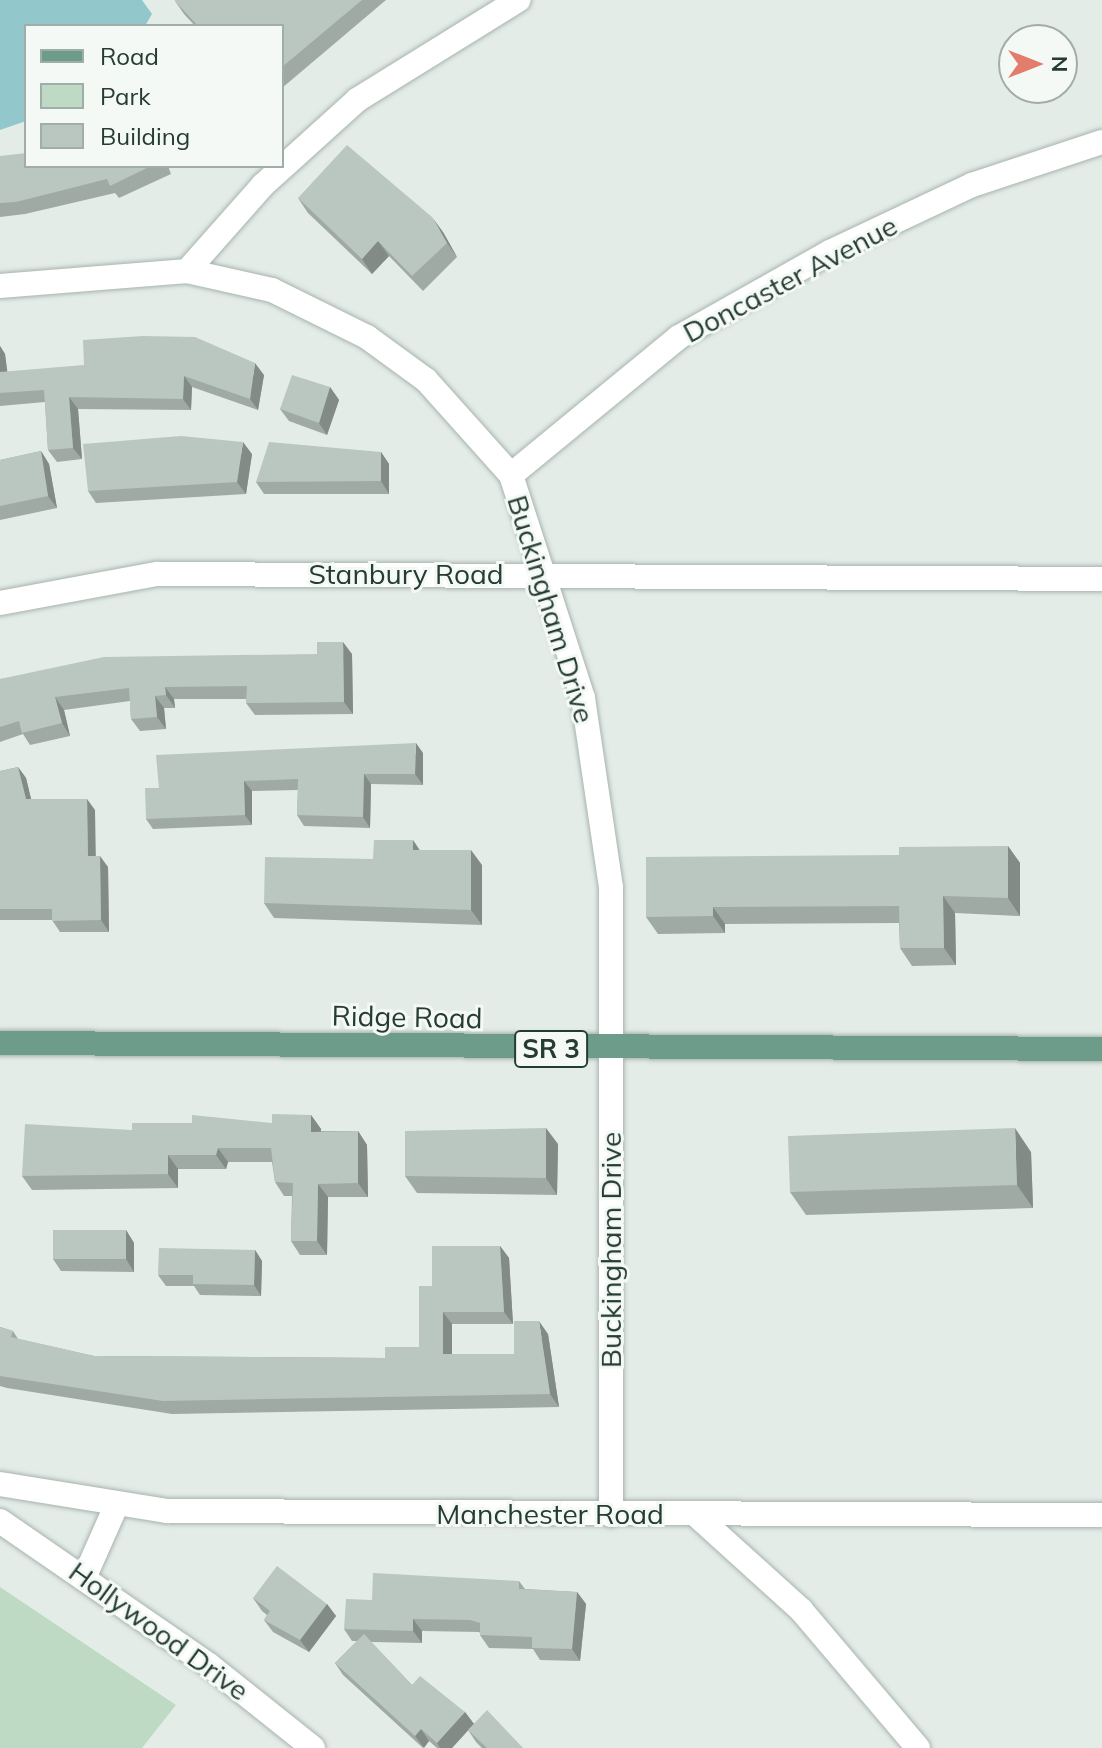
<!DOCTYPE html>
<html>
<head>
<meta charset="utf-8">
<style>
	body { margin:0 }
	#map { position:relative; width:1102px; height:1748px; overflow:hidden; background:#e4ece8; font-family:Mulish,sans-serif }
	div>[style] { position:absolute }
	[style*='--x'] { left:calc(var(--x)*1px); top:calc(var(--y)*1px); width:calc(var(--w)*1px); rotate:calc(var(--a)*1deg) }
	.green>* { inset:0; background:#bfdac4 }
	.water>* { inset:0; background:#92c8cb }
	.roads { filter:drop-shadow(0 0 2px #a7b4ae) drop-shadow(0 0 2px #a7b4ae) }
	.minor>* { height:24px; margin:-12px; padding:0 12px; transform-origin:12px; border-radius:12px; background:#fff }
	.major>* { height:24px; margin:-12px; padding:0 12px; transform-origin:12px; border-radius:12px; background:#6e9c8b }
	.wall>* { inset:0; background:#a0aaa5 }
	.shaded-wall>* { inset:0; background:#828b86 }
	.building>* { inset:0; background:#bac6c0 }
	span { translate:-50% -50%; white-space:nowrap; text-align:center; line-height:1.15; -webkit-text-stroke:6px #f4f9f6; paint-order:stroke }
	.shield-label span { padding:2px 6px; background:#f4f9f6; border:2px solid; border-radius:6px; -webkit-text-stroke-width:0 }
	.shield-label { font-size:26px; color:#253c33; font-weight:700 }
	.street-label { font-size:28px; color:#253c33 }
	.legend { position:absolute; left:24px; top:24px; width:260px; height:144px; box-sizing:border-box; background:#f4f9f6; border:2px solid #a1ada8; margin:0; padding:10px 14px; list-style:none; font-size:24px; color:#253c33 }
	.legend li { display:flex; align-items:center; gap:16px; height:40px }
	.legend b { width:40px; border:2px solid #a1ada8 }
	.north { position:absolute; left:998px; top:24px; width:80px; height:80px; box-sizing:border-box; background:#f4f9f6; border:2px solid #a1ada8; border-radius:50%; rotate:90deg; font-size:22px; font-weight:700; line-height:32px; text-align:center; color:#253c33 }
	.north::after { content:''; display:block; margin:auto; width:28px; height:36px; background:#e37c6b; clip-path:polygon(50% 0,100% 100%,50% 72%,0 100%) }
</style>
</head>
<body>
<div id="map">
	<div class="green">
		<i style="clip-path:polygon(0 1587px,176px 1705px,142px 1748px,0 1748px)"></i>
	</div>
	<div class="water">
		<i style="clip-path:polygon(0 0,142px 0,152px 14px,145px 26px,26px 26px,26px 121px,0 130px)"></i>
	</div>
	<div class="roads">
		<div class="minor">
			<i style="--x:187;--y:271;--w:115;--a:-48.5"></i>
			<i style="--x:263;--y:185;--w:127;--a:-42.1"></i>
			<i style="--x:357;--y:100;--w:190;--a:-31.8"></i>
			<i style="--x:0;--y:286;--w:188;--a:-4.6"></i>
			<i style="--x:187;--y:271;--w:87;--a:12.6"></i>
			<i style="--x:272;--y:290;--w:106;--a:26.3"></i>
			<i style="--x:367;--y:337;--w:73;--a:36.1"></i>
			<i style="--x:426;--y:380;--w:127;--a:48.2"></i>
			<i style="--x:511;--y:475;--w:234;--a:72.1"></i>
			<i style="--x:583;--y:698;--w:191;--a:81.6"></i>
			<i style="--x:611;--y:887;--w:628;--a:90"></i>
			<i style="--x:511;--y:475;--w:217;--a:-39.4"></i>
			<i style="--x:679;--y:337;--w:173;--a:-29.4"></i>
			<i style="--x:830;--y:252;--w:157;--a:-25.3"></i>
			<i style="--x:972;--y:185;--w:137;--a:-18.3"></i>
			<i style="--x:0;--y:603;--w:160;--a:-10.5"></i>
			<i style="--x:157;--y:574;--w:945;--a:0.3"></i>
			<i style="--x:0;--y:1484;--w:169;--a:9.2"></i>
			<i style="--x:167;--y:1511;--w:935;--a:0.25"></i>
			<i style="--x:696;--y:1515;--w:142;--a:42.1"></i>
			<i style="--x:801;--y:1610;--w:181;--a:49.7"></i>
			<i style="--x:0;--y:1521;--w:254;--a:34.6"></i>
			<i style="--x:209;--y:1665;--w:133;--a:38.6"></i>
			<i style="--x:85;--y:1576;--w:77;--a:-66.1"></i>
		</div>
		<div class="major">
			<i style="--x:0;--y:1043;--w:1102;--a:0.31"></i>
		</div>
	</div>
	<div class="wall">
		<i style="clip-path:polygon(176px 0,386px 0,282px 88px,282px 26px,195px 26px,184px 14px,175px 1px)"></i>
		<i style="clip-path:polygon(0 156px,26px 166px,168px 166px,171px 174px,119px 198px,115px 193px,25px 214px,0 217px)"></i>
		<i style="clip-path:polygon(298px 198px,443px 232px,457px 257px,423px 291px,389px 256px,372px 274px,308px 213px)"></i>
		<i style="clip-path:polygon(0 346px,5px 354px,7px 372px,264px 375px,258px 410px,192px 387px,191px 410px,78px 409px,82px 459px,57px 462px,48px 450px,45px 402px,0 406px)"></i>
		<i style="clip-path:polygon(330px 387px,339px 400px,327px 435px,289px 421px,280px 409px)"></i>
		<i style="clip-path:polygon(41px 451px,49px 464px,57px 508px,0 520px,0 460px)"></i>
		<i style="clip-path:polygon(381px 452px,389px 464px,389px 494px,264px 494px,256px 482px)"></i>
		<i style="clip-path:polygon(252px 454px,246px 494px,96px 503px,88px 491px)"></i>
		<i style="clip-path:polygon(352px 654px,353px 714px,255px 715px,246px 703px,246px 699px,174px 699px,175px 708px,164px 708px,166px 729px,140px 731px,131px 719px,130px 701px,64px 710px,70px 736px,30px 745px,23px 734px,0 742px,0 679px)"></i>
		<i style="clip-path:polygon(423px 753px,423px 785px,371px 784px,370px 828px,304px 826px,297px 815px,298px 790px,252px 791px,252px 825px,153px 829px,146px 819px,159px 788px)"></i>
		<i style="clip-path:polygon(18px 767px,26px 778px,31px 799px,95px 810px,95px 856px,108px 867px,109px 932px,60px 932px,52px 920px,0 920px,0 771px)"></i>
		<i style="clip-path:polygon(1008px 846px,1020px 863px,1020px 916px,955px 913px,956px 965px,912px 966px,900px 948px,899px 923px,725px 924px,725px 933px,658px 934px,646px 917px,899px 855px)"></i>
		<i style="clip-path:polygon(420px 850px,482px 865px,482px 925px,274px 918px,264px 903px,373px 859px)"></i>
		<i style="clip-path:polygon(311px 1115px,321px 1129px,321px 1131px,358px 1131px,367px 1145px,368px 1197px,328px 1197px,327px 1255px,300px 1255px,291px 1241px,292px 1196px,284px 1196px,275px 1182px,272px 1162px,228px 1162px,226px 1169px,178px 1169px,178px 1188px,32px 1190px,22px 1176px,132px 1130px,272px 1123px)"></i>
		<i style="clip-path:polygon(558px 1144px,557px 1195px,417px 1193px,405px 1176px)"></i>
		<i style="clip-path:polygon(1031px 1152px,1033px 1208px,806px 1215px,790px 1192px)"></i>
		<i style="clip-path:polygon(126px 1230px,134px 1243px,134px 1272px,61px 1271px,53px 1259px)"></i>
		<i style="clip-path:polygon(500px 1246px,509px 1258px,513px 1324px,452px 1324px,452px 1354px,514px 1354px,548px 1334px,559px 1407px,172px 1414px,7px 1388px,0 1386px,0 1327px,13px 1331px,18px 1339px,94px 1356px,385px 1358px,419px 1347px,432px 1286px)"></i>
		<i style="clip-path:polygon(255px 1250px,262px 1261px,261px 1296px,200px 1295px,194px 1286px,166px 1286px,158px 1275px)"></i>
		<i style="clip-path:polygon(519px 1581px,525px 1589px,577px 1592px,586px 1604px,580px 1661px,540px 1660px,533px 1649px,489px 1648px,480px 1635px,480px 1633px,479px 1632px,422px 1631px,422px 1643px,371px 1642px,412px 1685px,465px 1712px,474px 1724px,523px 1748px,482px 1748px,476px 1742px,468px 1730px,452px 1748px,437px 1748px,429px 1741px,423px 1748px,343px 1675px,335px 1663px,357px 1641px,352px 1641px,344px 1629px,372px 1600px)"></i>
		<i style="clip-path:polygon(253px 1598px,327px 1604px,336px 1616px,309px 1652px,273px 1632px,264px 1620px,267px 1615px,262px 1611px)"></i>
	</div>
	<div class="shaded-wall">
		<i style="clip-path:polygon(432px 217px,443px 232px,457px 257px,447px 243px)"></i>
		<i style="clip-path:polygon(378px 241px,389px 256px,372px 274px,362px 259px)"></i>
		<i style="clip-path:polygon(0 346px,5px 354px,9px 384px,0 372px)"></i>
		<i style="clip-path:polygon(255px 363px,264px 375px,258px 410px,250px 399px)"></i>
		<i style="clip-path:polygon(184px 376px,192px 387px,191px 410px,183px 399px)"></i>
		<i style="clip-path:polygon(330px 387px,339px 400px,327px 435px,319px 423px)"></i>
		<i style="clip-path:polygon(69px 397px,78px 409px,82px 459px,73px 448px)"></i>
		<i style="clip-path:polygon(243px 442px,252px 454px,246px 494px,237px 482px)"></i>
		<i style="clip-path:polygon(41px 451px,49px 464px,57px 508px,48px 496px)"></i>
		<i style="clip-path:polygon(381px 452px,389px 464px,389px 494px,381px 481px)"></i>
		<i style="clip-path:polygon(343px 642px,352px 654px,353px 714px,344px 702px)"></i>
		<i style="clip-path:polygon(165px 687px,174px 699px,175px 708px,166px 695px)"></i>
		<i style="clip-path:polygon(155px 696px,164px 708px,166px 729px,157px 717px)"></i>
		<i style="clip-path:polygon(55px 697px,64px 710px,70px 736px,62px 723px)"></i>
		<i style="clip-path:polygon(416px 743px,423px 753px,423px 785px,415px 774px)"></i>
		<i style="clip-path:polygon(18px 767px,26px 778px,34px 811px,26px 799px)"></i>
		<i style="clip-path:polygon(364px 774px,371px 784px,370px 828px,363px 817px)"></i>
		<i style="clip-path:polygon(244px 781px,252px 791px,252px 825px,245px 815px)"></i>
		<i style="clip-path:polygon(87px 799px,95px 810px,96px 867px,88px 856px)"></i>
		<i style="clip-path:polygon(413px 840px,423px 855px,413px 850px)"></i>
		<i style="clip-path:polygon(1008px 846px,1020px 863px,1020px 916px,1008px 898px)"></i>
		<i style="clip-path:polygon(471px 850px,482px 865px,482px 925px,471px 910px)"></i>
		<i style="clip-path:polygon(100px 856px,108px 867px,109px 932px,101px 920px)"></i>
		<i style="clip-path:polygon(943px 896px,955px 913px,956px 965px,944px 948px)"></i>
		<i style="clip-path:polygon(713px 907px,725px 924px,725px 933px,713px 916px)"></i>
		<i style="clip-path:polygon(311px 1115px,321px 1129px,321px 1146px,311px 1132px)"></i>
		<i style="clip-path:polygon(546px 1128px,558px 1144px,557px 1195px,546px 1178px)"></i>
		<i style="clip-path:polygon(1015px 1128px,1031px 1152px,1033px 1208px,1017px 1185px)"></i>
		<i style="clip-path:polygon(358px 1131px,367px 1145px,368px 1197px,358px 1183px)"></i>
		<i style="clip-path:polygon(218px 1148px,228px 1162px,226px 1169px,216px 1155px)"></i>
		<i style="clip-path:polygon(168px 1155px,178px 1169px,178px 1188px,168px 1174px)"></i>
		<i style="clip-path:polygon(318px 1184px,328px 1197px,327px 1255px,317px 1241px)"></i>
		<i style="clip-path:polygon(126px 1230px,134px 1243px,134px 1272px,126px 1259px)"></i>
		<i style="clip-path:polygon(500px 1246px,509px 1258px,513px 1324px,504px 1312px)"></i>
		<i style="clip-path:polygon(255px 1250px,262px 1261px,261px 1296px,254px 1285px)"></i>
		<i style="clip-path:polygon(443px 1312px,452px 1324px,452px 1366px,443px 1354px)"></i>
		<i style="clip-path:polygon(539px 1321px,548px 1334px,559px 1407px,550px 1394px)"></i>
		<i style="clip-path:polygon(577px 1592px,586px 1604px,580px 1661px,572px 1649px)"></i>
		<i style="clip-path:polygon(327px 1604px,336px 1616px,309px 1652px,300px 1640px)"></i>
		<i style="clip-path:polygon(413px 1619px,422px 1631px,422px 1643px,413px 1631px)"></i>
		<i style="clip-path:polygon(465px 1712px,474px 1724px,452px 1748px,440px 1748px,437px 1743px)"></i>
		<i style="clip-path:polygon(421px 1729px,429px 1741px,424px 1748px,415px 1736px)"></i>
	</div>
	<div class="building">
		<i style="clip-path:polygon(176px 0,362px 0,282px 67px,282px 26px,198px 26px,175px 1px)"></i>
		<i style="clip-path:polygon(347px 145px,432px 217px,447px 243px,412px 276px,378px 241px,362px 259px,298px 198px)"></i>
		<i style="clip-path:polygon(26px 153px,26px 166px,151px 166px,110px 186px,107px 179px,16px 202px,0 203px,0 156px)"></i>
		<i style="clip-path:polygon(143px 336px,195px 337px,255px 363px,250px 399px,184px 376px,183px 399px,69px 397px,73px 448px,48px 450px,44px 390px,0 393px,0 369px,0 372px,84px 365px,83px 340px)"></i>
		<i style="clip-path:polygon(292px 375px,330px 387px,319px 423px,280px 409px)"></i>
		<i style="clip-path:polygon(181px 436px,243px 442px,237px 482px,88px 491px,83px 444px)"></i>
		<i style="clip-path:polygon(269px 442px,381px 452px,381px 481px,256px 482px)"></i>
		<i style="clip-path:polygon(41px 451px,48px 496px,0 506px,0 460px)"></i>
		<i style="clip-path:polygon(317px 642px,343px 642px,344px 702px,246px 703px,247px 686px,165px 687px,166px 695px,155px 696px,157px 717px,131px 719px,129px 688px,55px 697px,62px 723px,22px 733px,19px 721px,0 727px,0 679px,104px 657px,317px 654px)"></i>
		<i style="clip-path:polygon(416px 743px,415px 774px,364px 774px,363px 817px,297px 815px,298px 779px,244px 781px,245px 815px,146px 819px,145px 788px,159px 788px,156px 755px)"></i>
		<i style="clip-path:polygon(18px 767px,26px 799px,87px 799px,88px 856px,100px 856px,101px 920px,52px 921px,52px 909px,0 909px,0 771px)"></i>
		<i style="clip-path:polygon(374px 840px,413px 840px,413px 850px,471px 850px,471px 910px,264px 903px,265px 857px,373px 859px)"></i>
		<i style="clip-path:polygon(1008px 846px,1008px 898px,943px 896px,944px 948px,900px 948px,899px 906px,713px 907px,713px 916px,646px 917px,646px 857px,899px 855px,899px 847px)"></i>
		<i style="clip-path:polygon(272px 1114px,311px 1115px,311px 1132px,358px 1131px,358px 1183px,318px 1184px,317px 1241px,291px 1241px,293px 1183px,275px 1182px,271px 1148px,218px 1148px,216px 1155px,168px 1155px,168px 1174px,22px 1176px,25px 1124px,132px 1130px,132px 1123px,192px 1123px,192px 1115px,272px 1123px)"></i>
		<i style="clip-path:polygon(546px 1128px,546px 1178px,405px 1176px,405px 1131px)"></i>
		<i style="clip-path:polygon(1015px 1128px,1017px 1185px,790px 1192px,788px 1136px)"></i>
		<i style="clip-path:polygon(53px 1230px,126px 1230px,126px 1259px,53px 1259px)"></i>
		<i style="clip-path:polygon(432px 1246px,500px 1246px,504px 1312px,443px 1312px,443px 1354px,514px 1354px,514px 1321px,539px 1321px,550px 1394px,163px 1401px,0 1376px,0 1327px,13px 1331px,11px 1337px,94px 1356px,385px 1358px,385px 1347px,419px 1347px,419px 1286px,432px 1286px)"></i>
		<i style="clip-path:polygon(159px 1248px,255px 1250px,254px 1285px,193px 1284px,193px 1275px,158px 1275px)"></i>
		<i style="clip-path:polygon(277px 1566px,327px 1604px,300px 1640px,264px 1620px,270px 1611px,253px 1598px)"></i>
		<i style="clip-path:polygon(373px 1573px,519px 1581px,519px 1589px,577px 1592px,572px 1649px,532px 1648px,532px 1637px,480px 1635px,480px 1623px,470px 1620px,413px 1619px,413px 1631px,344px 1629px,346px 1599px,372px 1600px)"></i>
		<i style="clip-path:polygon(364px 1634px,412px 1685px,420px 1676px,465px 1712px,437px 1743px,421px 1729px,415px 1736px,335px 1663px)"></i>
		<i style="clip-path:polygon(487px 1710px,523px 1748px,487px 1748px,468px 1730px)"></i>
	</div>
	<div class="shield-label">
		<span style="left:551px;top:1049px">SR 3</span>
	</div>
	<div class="street-label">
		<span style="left:790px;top:279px;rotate:-28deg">Doncaster Avenue</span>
		<span style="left:406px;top:574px">Stanbury Road</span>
		<span style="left:551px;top:609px;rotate:73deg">Buckingham Drive</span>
		<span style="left:407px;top:1017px;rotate:1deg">Ridge Road</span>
		<span style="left:611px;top:1250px;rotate:-90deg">Buckingham Drive</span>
		<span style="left:550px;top:1514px">Manchester Road</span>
		<span style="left:159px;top:1631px;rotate:36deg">Hollywood Drive</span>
	</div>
	<ul class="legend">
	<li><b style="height:10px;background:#6e9c8b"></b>Road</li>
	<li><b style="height:22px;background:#bfdac4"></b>Park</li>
	<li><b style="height:22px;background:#bac6c0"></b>Building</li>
	</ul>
	<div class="north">N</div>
</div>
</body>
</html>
